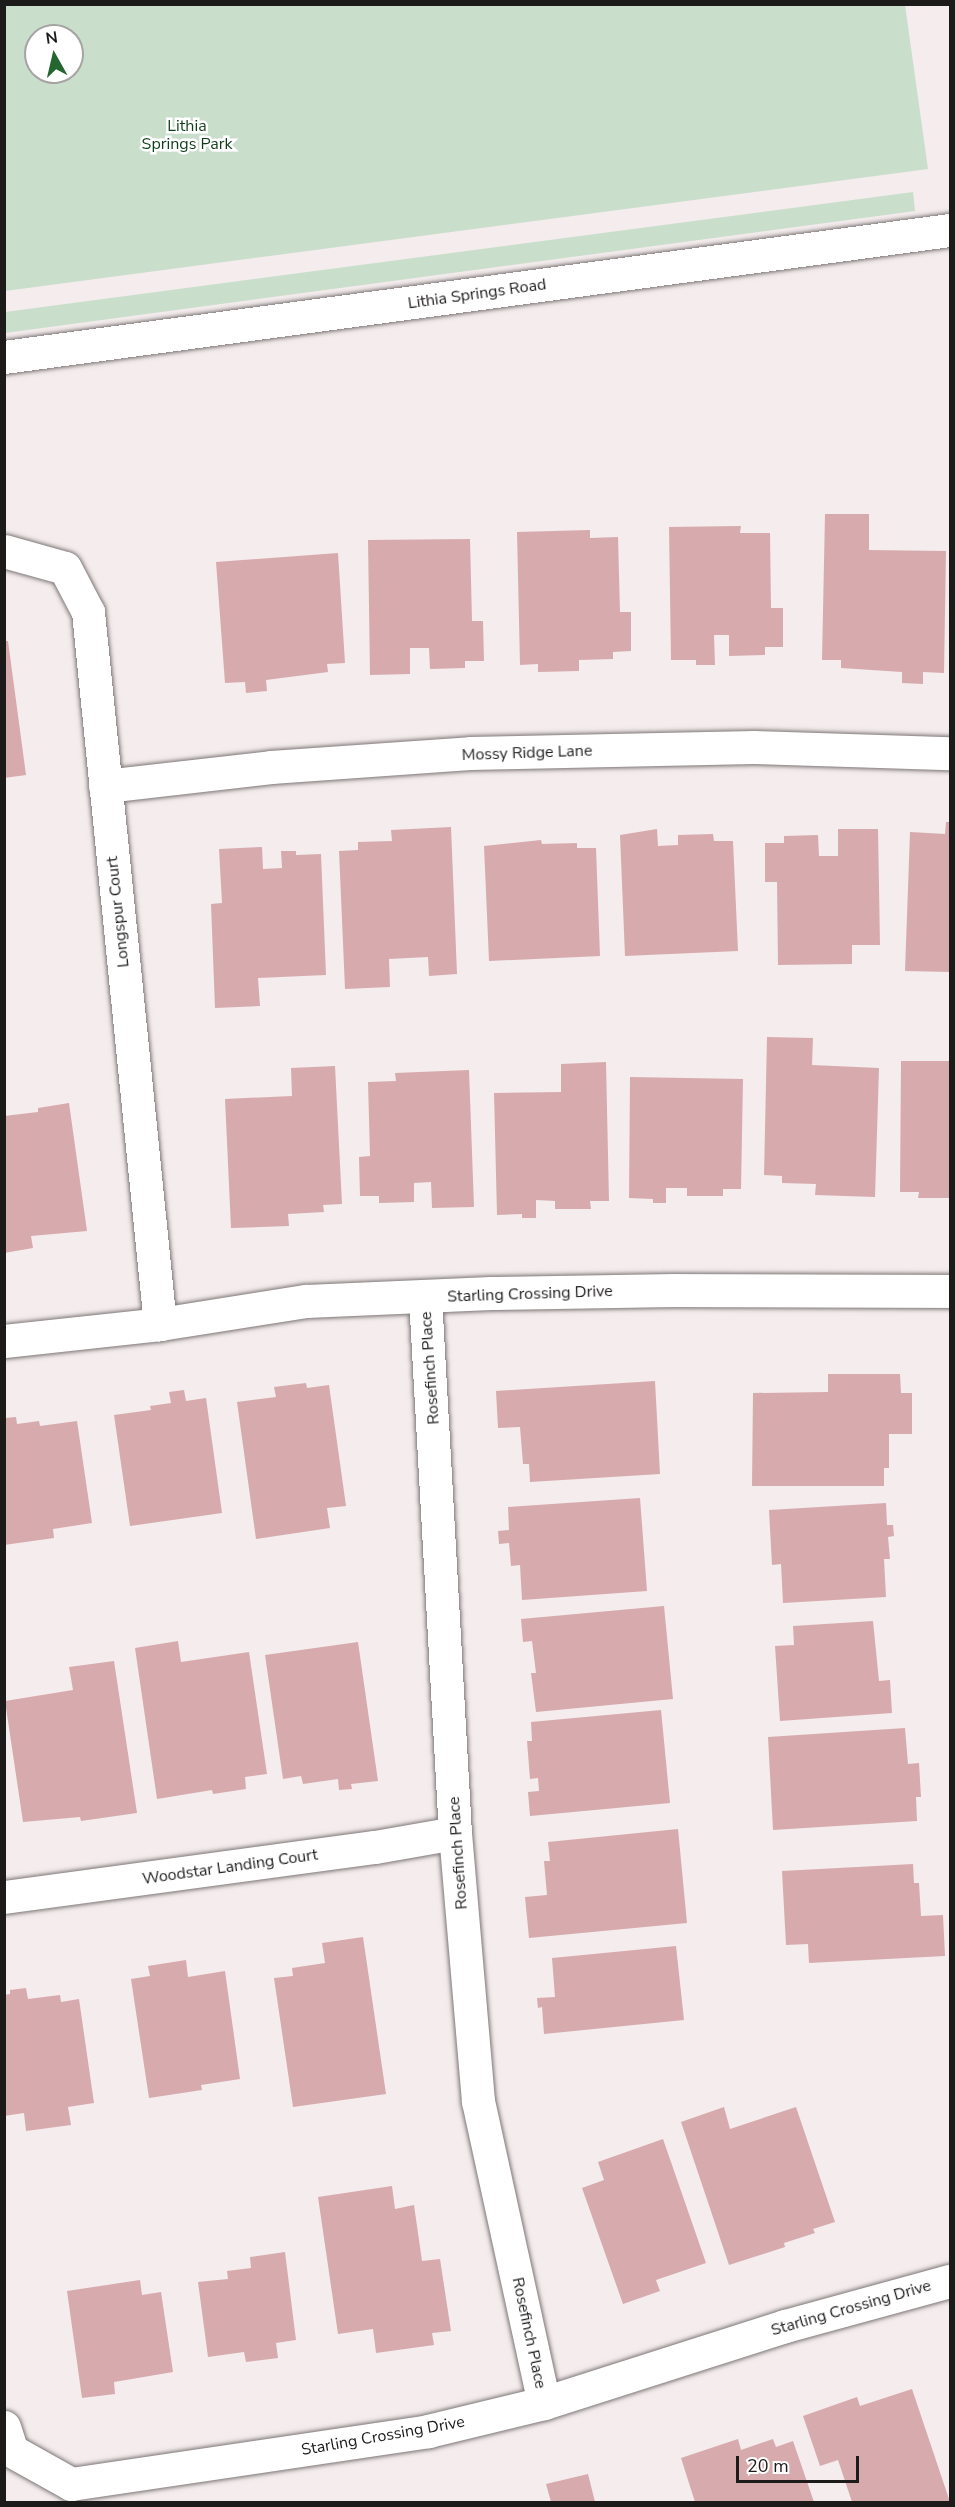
<!DOCTYPE html>
<html>
<head>
<meta charset="utf-8">
<style>
	body { margin:0 }
	#map { position:relative; width:955px; height:2507px; overflow:hidden; background:#f4eced; font-family:"Nunito Sans",sans-serif }
	div>[style] { position:absolute }
	[style*='--x'] { left:calc(var(--x)*1px); top:calc(var(--y)*1px); width:calc(var(--w)*1px); rotate:calc(var(--a)*1deg) }
	.green>* { inset:0; background:#cadecc }
	.building>* { inset:0; background:#d7aaae }
	.roads { filter:drop-shadow(0 0 2px #7e7777) drop-shadow(0 0 2px #7e7777) }
	.street>* { height:33px; margin:-16.5px; padding:0 16.5px; transform-origin:16.5px; border-radius:16.5px; background:#fff }
	span { translate:-50% -50%; white-space:nowrap; text-align:center; line-height:1.15; -webkit-text-stroke:5px #fff; paint-order:stroke }
	.park-label { font-size:16px; color:#0e3e19 }
	.street-label { font-size:16px; color:#1d1a1a }
	.frame { position:absolute; inset:0; border:6px solid #1d1a1a; pointer-events:none }
	.north { position:absolute; left:24px; top:24px; width:60px; height:60px; box-sizing:border-box; background:#fff; border:2px solid #a5a3a3; border-radius:50%; rotate:352deg; font-size:16px; font-weight:700; line-height:24px; text-align:center; color:#1d1a1a }
	.north::after { content:''; display:block; margin:auto; width:21px; height:27px; background:#236630; clip-path:polygon(50% 0,100% 100%,50% 72%,0 100%) }
	.scale { position:absolute; left:736px; top:2456px; width:123px; height:27px; box-sizing:border-box; border:3px solid #1d1a1a; border-top:0; padding-left:8px; font-size:18px; line-height:21px; white-space:nowrap; color:#1d1a1a; -webkit-text-stroke:4px #fff; paint-order:stroke }
</style>
</head>
<body>
<div id="map">
	<div class="green">
		<i style="clip-path:polygon(evenodd,4px 5px,905px 5px,928px 169px,5px 291px,4px 5px,36px 36px,72px 36px,72px 72px,36px 72px,36px 36px)"></i>
		<i style="clip-path:polygon(913px 192px,915px 211px,5px 333px,5px 312px)"></i>
	</div>
	<div class="building">
		<i style="clip-path:polygon(825px 514px,869px 514px,869px 550px,946px 551px,944px 673px,923px 672px,923px 684px,902px 683px,902px 672px,841px 668px,841px 660px,822px 660px)"></i>
		<i style="clip-path:polygon(741px 526px,740px 533px,770px 533px,771px 608px,783px 608px,783px 647px,765px 647px,765px 655px,729px 656px,729px 635px,714px 635px,715px 665px,696px 665px,696px 660px,671px 660px,669px 527px)"></i>
		<i style="clip-path:polygon(590px 530px,590px 538px,618px 537px,620px 612px,631px 612px,631px 651px,613px 652px,613px 659px,579px 660px,579px 671px,538px 672px,538px 664px,520px 665px,517px 532px)"></i>
		<i style="clip-path:polygon(470px 539px,472px 621px,483px 621px,484px 661px,465px 661px,465px 668px,430px 669px,429px 648px,410px 648px,410px 674px,370px 675px,368px 540px)"></i>
		<i style="clip-path:polygon(338px 553px,345px 663px,327px 664px,328px 672px,266px 680px,267px 691px,246px 693px,245px 682px,225px 683px,216px 562px)"></i>
		<i style="clip-path:polygon(4px 641px,8px 641px,26px 775px,4px 778px)"></i>
		<i style="clip-path:polygon(946px 822px,950px 822px,950px 972px,905px 971px,910px 832px,945px 834px)"></i>
		<i style="clip-path:polygon(451px 827px,457px 974px,429px 976px,428px 957px,389px 959px,390px 987px,345px 989px,339px 851px,358px 850px,358px 842px,392px 841px,391px 830px)"></i>
		<i style="clip-path:polygon(657px 829px,658px 846px,678px 845px,678px 835px,713px 834px,714px 841px,733px 841px,738px 951px,625px 956px,620px 835px)"></i>
		<i style="clip-path:polygon(838px 829px,878px 829px,880px 945px,852px 945px,852px 964px,778px 965px,777px 882px,765px 882px,765px 843px,784px 843px,784px 836px,818px 835px,819px 856px,838px 856px)"></i>
		<i style="clip-path:polygon(541px 840px,542px 844px,577px 843px,577px 848px,596px 848px,600px 956px,489px 961px,484px 846px)"></i>
		<i style="clip-path:polygon(262px 847px,263px 869px,282px 868px,281px 851px,296px 851px,296px 855px,321px 854px,326px 975px,258px 978px,260px 1006px,215px 1008px,211px 904px,222px 903px,219px 849px)"></i>
		<i style="clip-path:polygon(767px 1037px,813px 1038px,812px 1065px,879px 1068px,875px 1197px,815px 1195px,816px 1184px,782px 1183px,782px 1176px,764px 1175px)"></i>
		<i style="clip-path:polygon(901px 1061px,950px 1061px,950px 1198px,918px 1198px,919px 1192px,900px 1192px)"></i>
		<i style="clip-path:polygon(606px 1062px,609px 1201px,590px 1201px,591px 1209px,555px 1209px,555px 1201px,536px 1200px,536px 1218px,522px 1218px,522px 1214px,497px 1215px,494px 1093px,561px 1092px,561px 1064px)"></i>
		<i style="clip-path:polygon(335px 1066px,342px 1204px,323px 1205px,324px 1212px,288px 1214px,289px 1226px,231px 1228px,225px 1099px,292px 1096px,291px 1068px)"></i>
		<i style="clip-path:polygon(469px 1070px,474px 1207px,432px 1208px,431px 1182px,414px 1183px,414px 1202px,379px 1203px,379px 1196px,360px 1196px,359px 1157px,370px 1156px,368px 1082px,396px 1081px,395px 1073px)"></i>
		<i style="clip-path:polygon(630px 1077px,743px 1079px,741px 1189px,723px 1189px,723px 1196px,687px 1196px,687px 1188px,666px 1188px,666px 1203px,653px 1203px,653px 1199px,629px 1198px)"></i>
		<i style="clip-path:polygon(69px 1103px,87px 1231px,31px 1236px,33px 1248px,4px 1253px,4px 1116px,38px 1112px,38px 1108px)"></i>
		<i style="clip-path:polygon(828px 1374px,900px 1374px,901px 1393px,912px 1393px,912px 1434px,889px 1434px,889px 1468px,884px 1468px,884px 1486px,752px 1486px,753px 1393px,828px 1392px)"></i>
		<i style="clip-path:polygon(655px 1381px,660px 1474px,530px 1482px,529px 1464px,523px 1464px,520px 1427px,498px 1428px,496px 1391px)"></i>
		<i style="clip-path:polygon(306px 1383px,307px 1388px,329px 1385px,346px 1506px,327px 1508px,330px 1528px,256px 1539px,237px 1402px,276px 1397px,274px 1387px)"></i>
		<i style="clip-path:polygon(184px 1390px,186px 1401px,206px 1398px,222px 1513px,130px 1526px,114px 1415px,151px 1410px,150px 1406px,171px 1403px,169px 1392px)"></i>
		<i style="clip-path:polygon(16px 1417px,17px 1424px,39px 1421px,40px 1426px,77px 1421px,92px 1523px,53px 1529px,54px 1538px,4px 1545px,5px 1418px)"></i>
		<i style="clip-path:polygon(640px 1498px,647px 1591px,522px 1600px,520px 1565px,511px 1566px,509px 1543px,499px 1544px,498px 1531px,509px 1530px,508px 1507px)"></i>
		<i style="clip-path:polygon(886px 1503px,887px 1525px,893px 1525px,894px 1536px,888px 1537px,890px 1559px,884px 1559px,886px 1597px,783px 1603px,781px 1564px,772px 1565px,769px 1510px)"></i>
		<i style="clip-path:polygon(664px 1606px,673px 1699px,536px 1712px,531px 1673px,536px 1673px,532px 1641px,523px 1642px,521px 1619px)"></i>
		<i style="clip-path:polygon(873px 1621px,879px 1681px,890px 1680px,892px 1713px,780px 1721px,775px 1646px,794px 1645px,793px 1626px)"></i>
		<i style="clip-path:polygon(178px 1641px,181px 1662px,249px 1652px,267px 1774px,245px 1777px,246px 1789px,213px 1794px,212px 1790px,157px 1799px,135px 1648px)"></i>
		<i style="clip-path:polygon(358px 1642px,378px 1781px,351px 1784px,352px 1789px,339px 1790px,338px 1779px,303px 1784px,301px 1776px,283px 1779px,265px 1655px)"></i>
		<i style="clip-path:polygon(114px 1661px,137px 1813px,81px 1821px,80px 1817px,23px 1822px,5px 1701px,73px 1690px,69px 1667px)"></i>
		<i style="clip-path:polygon(661px 1710px,670px 1803px,530px 1816px,528px 1792px,539px 1791px,538px 1778px,530px 1779px,527px 1741px,532px 1741px,531px 1722px)"></i>
		<i style="clip-path:polygon(905px 1728px,908px 1764px,919px 1763px,921px 1797px,916px 1797px,917px 1821px,773px 1830px,768px 1737px)"></i>
		<i style="clip-path:polygon(678px 1829px,687px 1923px,529px 1938px,525px 1897px,547px 1895px,544px 1861px,550px 1861px,548px 1842px)"></i>
		<i style="clip-path:polygon(913px 1864px,914px 1883px,919px 1883px,921px 1916px,943px 1915px,945px 1956px,809px 1963px,808px 1944px,786px 1945px,782px 1871px)"></i>
		<i style="clip-path:polygon(363px 1937px,386px 2094px,293px 2107px,274px 1978px,293px 1976px,292px 1968px,325px 1963px,322px 1943px)"></i>
		<i style="clip-path:polygon(676px 1946px,684px 2020px,544px 2034px,542px 2007px,538px 2008px,537px 1998px,555px 1997px,552px 1958px)"></i>
		<i style="clip-path:polygon(186px 1960px,188px 1977px,225px 1971px,240px 2079px,201px 2085px,202px 2090px,149px 2098px,131px 1979px,150px 1976px,148px 1966px)"></i>
		<i style="clip-path:polygon(26px 1988px,28px 1999px,60px 1995px,61px 2002px,79px 1999px,94px 2103px,68px 2107px,71px 2125px,26px 2131px,24px 2113px,4px 2116px,4px 1995px,10px 1994px,10px 1990px)"></i>
		<i style="clip-path:polygon(724px 2107px,730px 2129px,796px 2107px,835px 2222px,813px 2229px,815px 2233px,784px 2243px,785px 2247px,729px 2265px,681px 2122px)"></i>
		<i style="clip-path:polygon(663px 2139px,706px 2263px,656px 2280px,660px 2291px,623px 2304px,582px 2188px,604px 2180px,598px 2162px)"></i>
		<i style="clip-path:polygon(392px 2186px,395px 2209px,414px 2205px,422px 2261px,440px 2259px,451px 2331px,432px 2333px,434px 2345px,376px 2353px,373px 2329px,338px 2334px,318px 2197px)"></i>
		<i style="clip-path:polygon(285px 2252px,296px 2340px,276px 2343px,278px 2358px,246px 2362px,244px 2352px,208px 2357px,198px 2282px,228px 2279px,227px 2271px,251px 2268px,250px 2257px)"></i>
		<i style="clip-path:polygon(140px 2280px,142px 2295px,161px 2292px,173px 2372px,114px 2382px,115px 2394px,82px 2398px,67px 2291px)"></i>
		<i style="clip-path:polygon(912px 2389px,950px 2502px,852px 2502px,838px 2460px,820px 2466px,803px 2416px,857px 2397px,860px 2406px)"></i>
		<i style="clip-path:polygon(738px 2439px,741px 2450px,773px 2439px,776px 2447px,793px 2441px,814px 2502px,695px 2502px,681px 2458px)"></i>
		<i style="clip-path:polygon(588px 2474px,595px 2502px,551px 2502px,546px 2484px)"></i>
	</div>
	<div class="roads">
		<div class="street">
			<i style="--x:4;--y:357;--w:954;--a:-7.65"></i>
			<i style="--x:4;--y:551;--w:63;--a:15.6"></i>
			<i style="--x:65;--y:568;--w:50;--a:62.4"></i>
			<i style="--x:88;--y:612;--w:716;--a:84.23"></i>
			<i style="--x:105;--y:786;--w:167;--a:-6.5"></i>
			<i style="--x:271;--y:767;--w:199;--a:-4"></i>
			<i style="--x:470;--y:753;--w:284;--a:-1.2"></i>
			<i style="--x:754;--y:747;--w:196;--a:1.8"></i>
			<i style="--x:425;--y:1297;--w:537;--a:86.8"></i>
			<i style="--x:455;--y:1833;--w:269;--a:85.1"></i>
			<i style="--x:478;--y:2101;--w:309;--a:77.7"></i>
			<i style="--x:4;--y:1341;--w:157;--a:-6.2"></i>
			<i style="--x:160;--y:1324;--w:148;--a:-9"></i>
			<i style="--x:306;--y:1301;--w:185;--a:-2.5"></i>
			<i style="--x:491;--y:1293;--w:184;--a:-0.9"></i>
			<i style="--x:675;--y:1290;--w:275;--a:0.2"></i>
			<i style="--x:4;--y:1897;--w:374;--a:-7.7"></i>
			<i style="--x:375;--y:1847;--w:81;--a:-9.9"></i>
			<i style="--x:4;--y:2427;--w:25;--a:72"></i>
			<i style="--x:12;--y:2451;--w:68;--a:29.2"></i>
			<i style="--x:71;--y:2484;--w:361;--a:-8.4"></i>
			<i style="--x:428;--y:2431;--w:119;--a:-13.6"></i>
			<i style="--x:544;--y:2403;--w:253;--a:-17.7"></i>
			<i style="--x:785;--y:2326;--w:171;--a:-15.3"></i>
		</div>
	</div>
	<div class="park-label">
		<span style="left:187px;top:135px">Lithia<br>Springs Park</span>
	</div>
	<div class="street-label">
		<span style="left:477px;top:294px;rotate:-8deg">Lithia Springs Road</span>
		<span style="left:527px;top:753px;rotate:-2deg">Mossy Ridge Lane</span>
		<span style="left:118px;top:912px;rotate:-96deg">Longspur Court</span>
		<span style="left:530px;top:1294px;rotate:-2deg">Starling Crossing Drive</span>
		<span style="left:430px;top:1368px;rotate:-94deg">Rosefinch Place</span>
		<span style="left:458px;top:1853px;rotate:-94deg">Rosefinch Place</span>
		<span style="left:230px;top:1867px;rotate:-8deg">Woodstar Landing Court</span>
		<span style="left:851px;top:2308px;rotate:-16deg">Starling Crossing Drive</span>
		<span style="left:529px;top:2333px;rotate:78deg">Rosefinch Place</span>
		<span style="left:383px;top:2436px;rotate:-10deg">Starling Crossing Drive</span>
	</div>
	<div class="frame"></div>
	<div class="north">N</div>
	<div class="scale">20 m</div>
</div>
</body>
</html>
